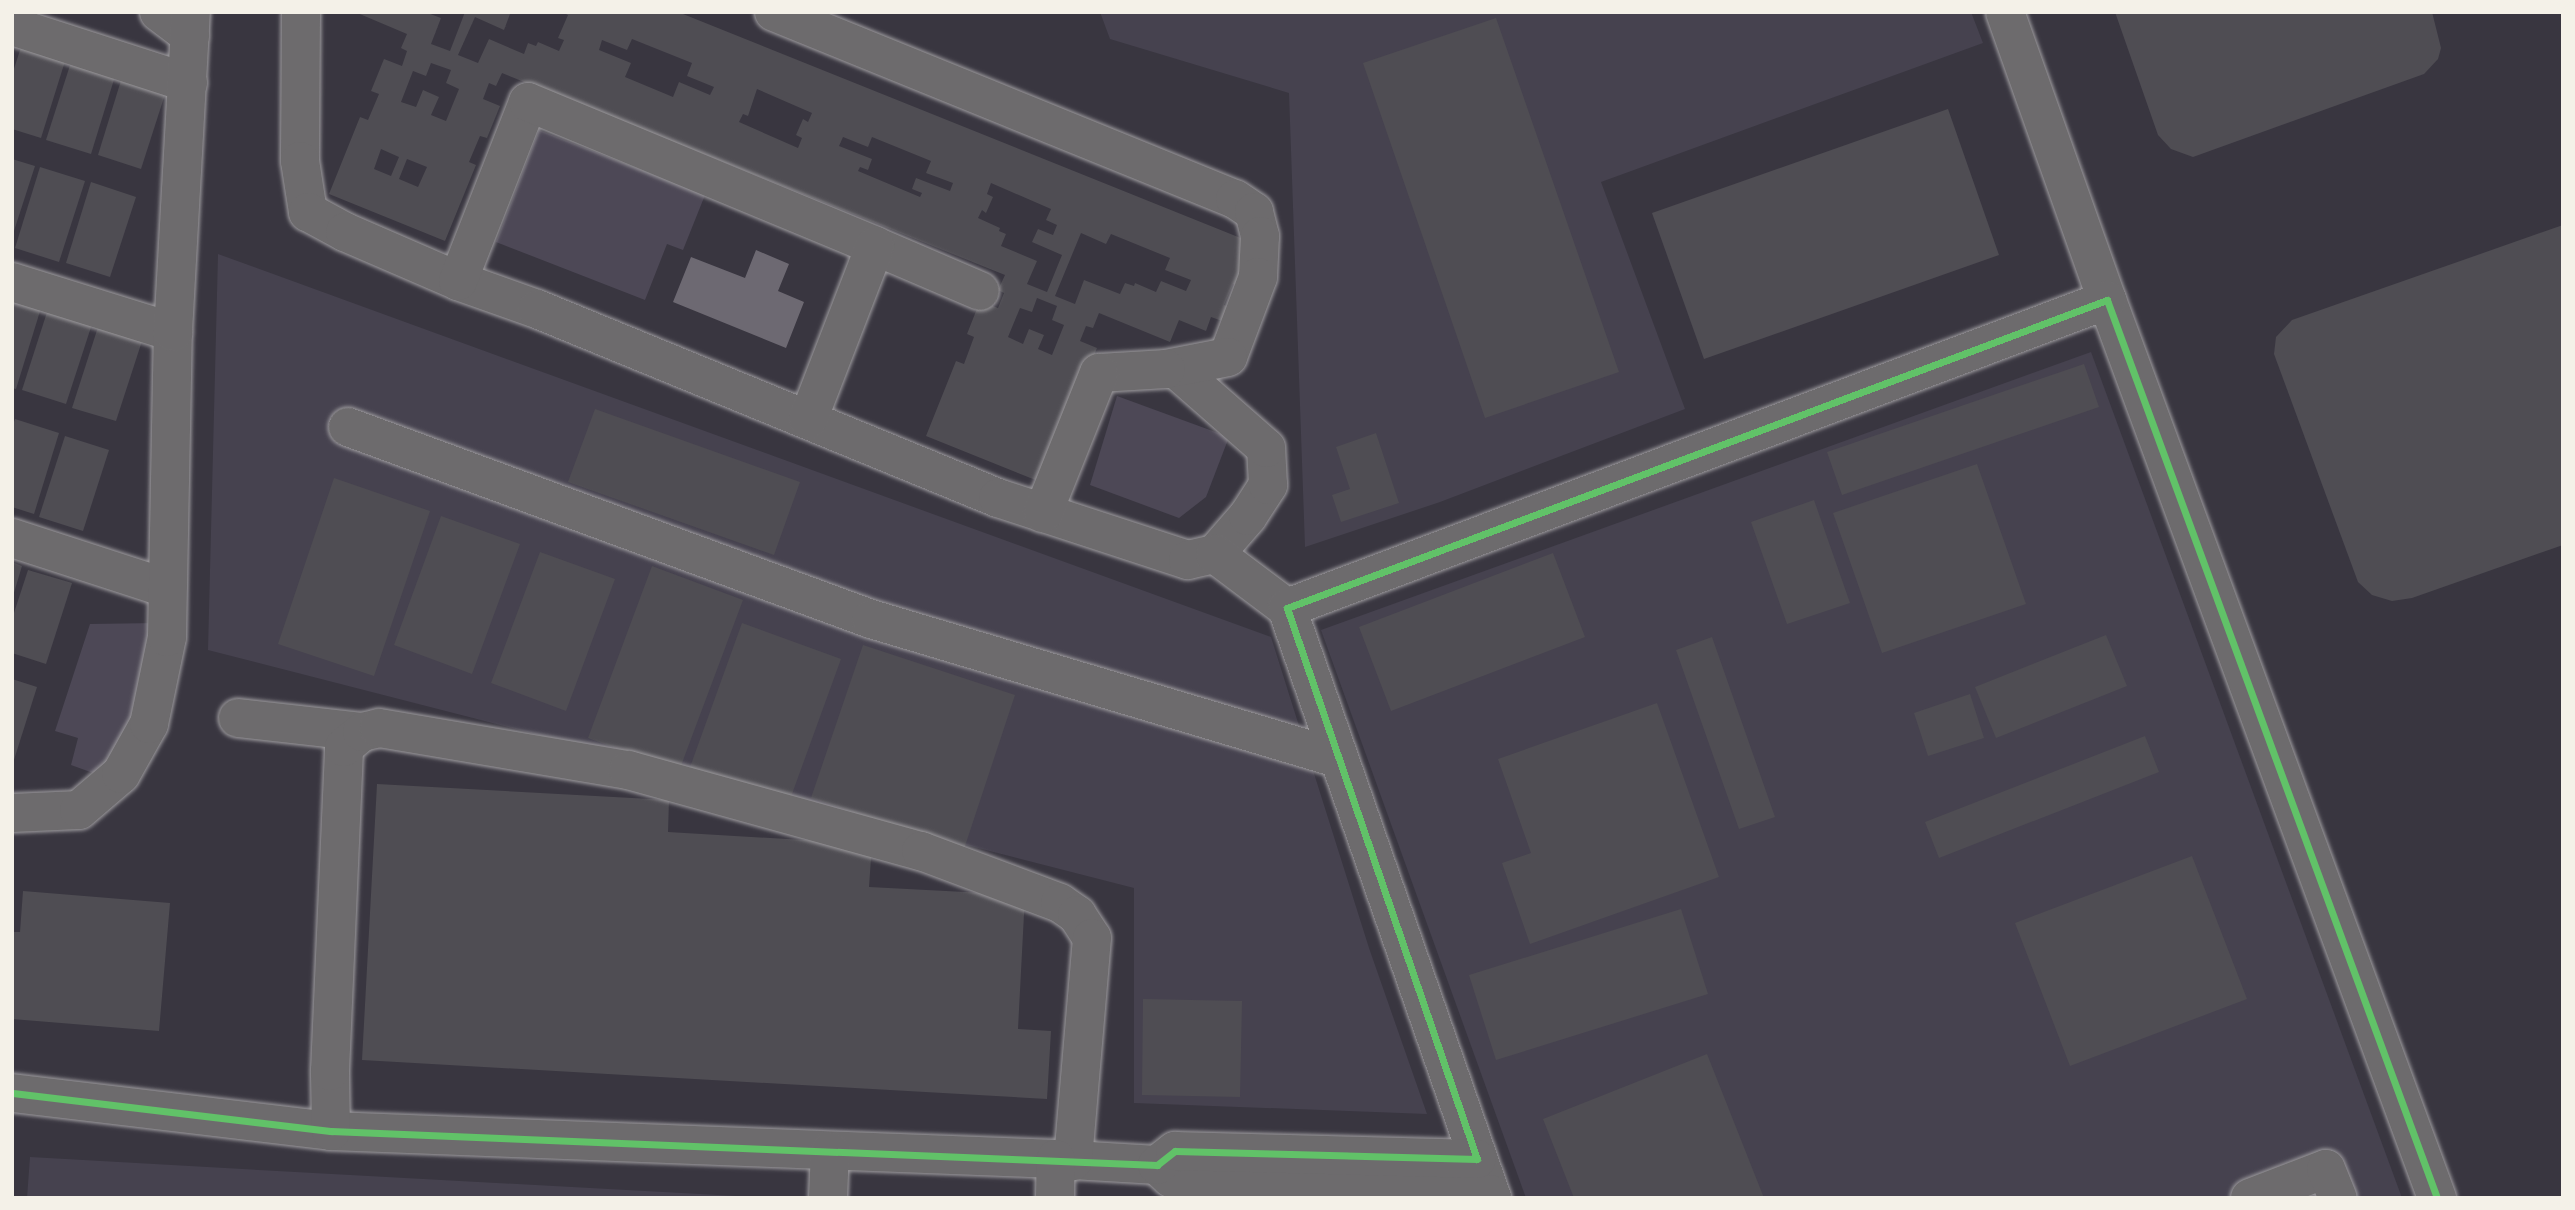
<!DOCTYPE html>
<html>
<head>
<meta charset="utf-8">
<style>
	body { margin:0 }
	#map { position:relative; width:2575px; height:1210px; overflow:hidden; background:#393640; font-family:Sriracha,sans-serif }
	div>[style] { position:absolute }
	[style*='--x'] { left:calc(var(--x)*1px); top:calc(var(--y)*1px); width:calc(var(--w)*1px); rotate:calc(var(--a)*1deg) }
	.built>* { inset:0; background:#46424f }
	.green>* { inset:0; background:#4d4856 }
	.water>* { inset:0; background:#6d6972 }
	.building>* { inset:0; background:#4f4d53 }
	.roads { filter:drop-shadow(0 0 2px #9e9c9f) drop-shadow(0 0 2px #9e9c9f) }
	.minor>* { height:38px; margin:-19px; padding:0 19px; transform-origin:19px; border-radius:19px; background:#6d6b6d }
	.cycleway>* { height:7px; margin:-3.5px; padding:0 3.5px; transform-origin:3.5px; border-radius:3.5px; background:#61c268 }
	span { translate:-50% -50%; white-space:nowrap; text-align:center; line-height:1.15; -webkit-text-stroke:5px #2f2a3d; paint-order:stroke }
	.frame { position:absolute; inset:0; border:14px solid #f4f1e8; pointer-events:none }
</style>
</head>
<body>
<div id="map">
	<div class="built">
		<i style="clip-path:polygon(1100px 12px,1971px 12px,1983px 43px,1601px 182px,1685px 409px,1440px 502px,1305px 547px,1289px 93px,1110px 39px)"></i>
		<i style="clip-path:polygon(218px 254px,1271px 637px,1369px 948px,1427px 1114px,1134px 1103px,1134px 888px,208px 650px)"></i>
		<i style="clip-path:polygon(2091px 352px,2402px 1198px,1526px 1198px,1321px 630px)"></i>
		<i style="clip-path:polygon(30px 1157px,277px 1171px,772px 1198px,27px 1198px)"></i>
	</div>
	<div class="green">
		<i style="clip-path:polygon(539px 130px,705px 195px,683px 250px,667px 244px,645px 300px,496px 242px)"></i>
		<i style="clip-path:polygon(1117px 396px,1229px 437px,1206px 497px,1179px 518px,1090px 485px)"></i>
		<i style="clip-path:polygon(158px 623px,132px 741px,96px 774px,71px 765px,78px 738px,55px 731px,90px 624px)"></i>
	</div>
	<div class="water">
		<i style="clip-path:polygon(756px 250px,789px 264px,778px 291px,804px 302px,786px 348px,673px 302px,691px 257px,745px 278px)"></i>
	</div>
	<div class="building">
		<i style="clip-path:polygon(evenodd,355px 12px,425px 12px,441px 18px,431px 44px,450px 51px,465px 12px,510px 14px,504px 30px,475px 17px,458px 55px,478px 63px,489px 39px,524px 54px,528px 43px,536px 46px,538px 42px,559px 51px,564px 40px,558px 38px,568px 15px,562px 12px,678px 12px,1253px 243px,1243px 288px,1233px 284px,1224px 305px,1231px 308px,1225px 322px,1211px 317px,1206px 331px,1179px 320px,1170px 342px,1099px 313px,1093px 328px,1086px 326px,1080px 341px,1097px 348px,1043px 483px,926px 436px,956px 361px,964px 364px,974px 337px,967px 334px,980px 301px,998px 308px,1004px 293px,998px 290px,1005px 275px,502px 73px,496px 86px,489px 83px,483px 99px,500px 106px,487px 138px,480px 136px,469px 162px,476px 165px,445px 241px,329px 194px,360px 117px,368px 120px,379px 94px,371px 91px,384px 59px,402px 66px,407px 51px,401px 48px,407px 34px,355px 12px,632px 39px,692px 63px,687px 76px,714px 87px,710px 95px,679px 82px,673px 97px,625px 77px,631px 63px,599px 50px,602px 40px,627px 50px,632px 39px,355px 12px,431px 63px,451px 70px,446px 83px,459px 89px,446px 121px,431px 115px,439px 97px,423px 90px,416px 107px,401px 102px,413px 71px,426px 76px,431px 63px,355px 12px,757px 89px,812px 113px,808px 122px,803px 119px,796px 135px,802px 138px,798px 148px,739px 122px,743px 114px,748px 116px,757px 89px,355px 12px,843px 137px,868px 147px,872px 137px,931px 161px,926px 173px,953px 183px,950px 191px,916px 178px,912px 189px,922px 193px,920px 197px,858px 171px,860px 167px,868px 170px,872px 159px,839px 146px,843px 137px,355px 12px,381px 149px,399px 157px,391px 176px,374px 169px,381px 149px,355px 12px,407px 159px,427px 167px,418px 187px,399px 179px,407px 159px,355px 12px,991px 183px,1051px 209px,1046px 220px,1057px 225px,1053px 235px,1038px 229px,1032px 242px,1062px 255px,1047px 292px,1027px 284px,1037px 261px,1001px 246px,1006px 234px,999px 231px,1000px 228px,978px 218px,982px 210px,986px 213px,993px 197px,987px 194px,991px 183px,355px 12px,1081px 233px,1106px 244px,1111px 234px,1170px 258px,1165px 270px,1191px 280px,1186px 291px,1161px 281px,1156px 292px,1135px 283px,1134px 286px,1125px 283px,1120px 294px,1084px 280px,1075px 304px,1055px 296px,1081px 233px,355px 12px,1037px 298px,1057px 306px,1052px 320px,1064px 325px,1052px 355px,1038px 349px,1044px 335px,1029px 329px,1023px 344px,1008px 337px,1020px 308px,1032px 312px,1037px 298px)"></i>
		<i style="clip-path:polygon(2115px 12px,2432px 12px,2441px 48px,2438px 59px,2424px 74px,2193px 157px,2171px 149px,2158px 135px)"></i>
		<i style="clip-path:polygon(1496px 18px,1619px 372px,1485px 418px,1363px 63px)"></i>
		<i style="clip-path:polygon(22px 44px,66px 58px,41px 138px,12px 129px,12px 75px)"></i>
		<i style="clip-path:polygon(72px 59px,116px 73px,91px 154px,46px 140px)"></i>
		<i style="clip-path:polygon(123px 74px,167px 88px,141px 169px,98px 155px)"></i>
		<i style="clip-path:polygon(1948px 109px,1999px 255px,1704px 359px,1652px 213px)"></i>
		<i style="clip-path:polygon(12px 159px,35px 166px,13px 234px,12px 234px)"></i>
		<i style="clip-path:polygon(40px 167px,85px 181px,59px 262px,15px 248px)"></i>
		<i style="clip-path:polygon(91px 182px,136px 197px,110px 277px,66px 263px)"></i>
		<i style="clip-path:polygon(2563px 225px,2563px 545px,2412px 598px,2392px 601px,2372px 595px,2358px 582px,2274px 354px,2276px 337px,2292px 320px)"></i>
		<i style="clip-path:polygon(12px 299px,41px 308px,16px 389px,12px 388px)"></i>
		<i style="clip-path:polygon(48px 309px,92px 324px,66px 404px,22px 390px)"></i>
		<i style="clip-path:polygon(98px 327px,142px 341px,116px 421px,72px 408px)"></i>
		<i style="clip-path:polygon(2084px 364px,2099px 407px,1842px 495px,1827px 452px)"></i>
		<i style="clip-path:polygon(595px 409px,800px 482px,774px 555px,568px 482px)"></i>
		<i style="clip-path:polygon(15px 419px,59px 433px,34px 514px,12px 507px,12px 427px)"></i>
		<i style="clip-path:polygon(1376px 433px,1399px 503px,1341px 522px,1332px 495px,1350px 489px,1336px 447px)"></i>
		<i style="clip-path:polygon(65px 436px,109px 450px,83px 531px,39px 517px)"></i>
		<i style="clip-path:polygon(1977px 464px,2026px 604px,1882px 653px,1833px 513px)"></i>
		<i style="clip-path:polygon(334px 478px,430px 511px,374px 676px,278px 644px)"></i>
		<i style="clip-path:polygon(1814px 500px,1850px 603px,1787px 624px,1751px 522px)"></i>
		<i style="clip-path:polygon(441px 516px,520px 544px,472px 674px,394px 645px)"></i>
		<i style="clip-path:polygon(540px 552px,615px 579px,566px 711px,491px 683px)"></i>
		<i style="clip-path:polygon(1553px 553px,1585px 637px,1391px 711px,1359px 627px)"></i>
		<i style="clip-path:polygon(12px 562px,22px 566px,13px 596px,12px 595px)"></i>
		<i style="clip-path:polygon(652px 566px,743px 600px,679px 771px,588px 738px)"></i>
		<i style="clip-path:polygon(28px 570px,72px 583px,46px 664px,12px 653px,12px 619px)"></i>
		<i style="clip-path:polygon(742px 623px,841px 659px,788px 805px,689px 770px)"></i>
		<i style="clip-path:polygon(2106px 635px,2127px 686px,1996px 738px,1975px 687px)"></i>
		<i style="clip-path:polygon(1712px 637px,1775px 817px,1739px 829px,1676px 650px)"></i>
		<i style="clip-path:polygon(863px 645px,1015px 695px,964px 849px,811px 798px)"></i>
		<i style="clip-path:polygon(12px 679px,37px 687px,13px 763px,12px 763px)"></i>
		<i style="clip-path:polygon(1970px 694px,1984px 738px,1928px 756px,1914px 713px)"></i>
		<i style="clip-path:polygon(1657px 703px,1719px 877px,1530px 944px,1502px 863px,1531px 853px,1498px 759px)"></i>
		<i style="clip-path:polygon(2145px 736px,2159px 772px,1939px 858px,1925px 822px)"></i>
		<i style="clip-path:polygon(377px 784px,669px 800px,668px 832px,872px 844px,869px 887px,1025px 895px,1018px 1029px,1051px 1031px,1047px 1099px,362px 1060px)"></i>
		<i style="clip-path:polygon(2192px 856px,2247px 999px,2070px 1066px,2015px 923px)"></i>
		<i style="clip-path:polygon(23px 891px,170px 903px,159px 1031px,12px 1019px,12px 932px,20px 932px)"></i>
		<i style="clip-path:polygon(1681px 909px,1708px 994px,1496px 1060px,1469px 975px)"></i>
		<i style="clip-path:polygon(1143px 999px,1242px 1001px,1240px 1097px,1142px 1095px)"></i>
		<i style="clip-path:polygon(1707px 1054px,1764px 1198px,1574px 1198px,1543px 1119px)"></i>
	</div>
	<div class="roads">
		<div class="minor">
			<i style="--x:159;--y:12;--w:39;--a:37"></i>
			<i style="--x:301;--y:12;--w:149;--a:90.4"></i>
			<i style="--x:300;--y:161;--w:52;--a:81.1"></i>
			<i style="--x:308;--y:212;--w:42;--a:28.4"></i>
			<i style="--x:345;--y:232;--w:123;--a:23.4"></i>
			<i style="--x:458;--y:281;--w:84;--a:19.5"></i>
			<i style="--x:537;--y:309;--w:498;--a:22.3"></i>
			<i style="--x:998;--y:498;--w:200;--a:18.1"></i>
			<i style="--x:1188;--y:560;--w:28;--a:-13"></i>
			<i style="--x:1215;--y:554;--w:50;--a:-49"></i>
			<i style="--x:1248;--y:516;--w:37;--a:-57"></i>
			<i style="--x:1268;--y:485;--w:37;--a:-93"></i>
			<i style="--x:1266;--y:448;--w:121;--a:-138.7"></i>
			<i style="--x:774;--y:12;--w:497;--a:22.1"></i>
			<i style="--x:1235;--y:199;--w:23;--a:34"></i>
			<i style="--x:1254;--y:212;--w:25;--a:76"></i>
			<i style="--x:1260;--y:236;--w:41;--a:92.8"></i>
			<i style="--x:1258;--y:277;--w:85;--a:110.6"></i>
			<i style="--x:1228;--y:357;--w:63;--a:169"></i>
			<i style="--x:1166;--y:369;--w:67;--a:176.6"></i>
			<i style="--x:1099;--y:373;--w:151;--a:111.8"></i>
			<i style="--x:2005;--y:12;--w:306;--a:70.5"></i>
			<i style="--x:2107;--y:300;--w:957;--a:69.82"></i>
			<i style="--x:12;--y:26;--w:185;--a:17.9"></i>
			<i style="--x:875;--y:246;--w:114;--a:23.2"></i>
			<i style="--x:458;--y:281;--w:192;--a:-68.6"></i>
			<i style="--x:528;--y:102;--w:376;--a:22.5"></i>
			<i style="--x:875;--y:246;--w:186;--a:111.1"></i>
			<i style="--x:12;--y:282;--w:169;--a:17.3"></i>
			<i style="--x:348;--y:427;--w:557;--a:20.16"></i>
			<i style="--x:871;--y:619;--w:487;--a:16.6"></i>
			<i style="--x:12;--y:538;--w:162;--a:18"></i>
			<i style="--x:1215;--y:554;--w:90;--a:36.9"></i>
			<i style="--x:1287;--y:608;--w:625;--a:70.84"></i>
			<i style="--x:1287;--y:608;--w:876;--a:-20.59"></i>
			<i style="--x:238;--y:718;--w:125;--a:6.4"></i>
			<i style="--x:12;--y:813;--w:67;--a:-2.6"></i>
			<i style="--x:79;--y:810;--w:55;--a:-40.6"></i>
			<i style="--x:121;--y:774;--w:57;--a:-60.8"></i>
			<i style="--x:149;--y:724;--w:89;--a:-78.3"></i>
			<i style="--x:167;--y:637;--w:305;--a:-88.9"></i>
			<i style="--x:173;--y:332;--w:321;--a:-86.8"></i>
			<i style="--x:12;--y:1093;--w:321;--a:6.8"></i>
			<i style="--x:331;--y:1131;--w:726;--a:2.21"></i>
			<i style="--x:1056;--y:1159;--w:101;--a:3.4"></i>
			<i style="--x:1157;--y:1165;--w:19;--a:43"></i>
			<i style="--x:1171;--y:1178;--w:320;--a:2.9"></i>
			<i style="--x:331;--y:1131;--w:60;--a:-91"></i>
			<i style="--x:330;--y:1071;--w:324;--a:-87.5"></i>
			<i style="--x:344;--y:747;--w:23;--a:-40"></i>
			<i style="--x:362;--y:732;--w:17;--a:-13"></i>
			<i style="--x:379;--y:728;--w:253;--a:9.6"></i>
			<i style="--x:628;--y:770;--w:304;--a:15.5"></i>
			<i style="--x:921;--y:851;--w:148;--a:20.5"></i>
			<i style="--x:1060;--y:903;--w:21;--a:35"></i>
			<i style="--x:1077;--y:915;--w:27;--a:57"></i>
			<i style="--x:1092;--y:938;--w:224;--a:94.9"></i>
			<i style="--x:1157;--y:1165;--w:23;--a:-38"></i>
			<i style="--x:1175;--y:1151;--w:302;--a:1.5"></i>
			<i style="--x:828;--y:1198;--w:47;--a:-87.6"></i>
			<i style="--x:1055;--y:1198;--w:39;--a:-89"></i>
			<i style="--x:2250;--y:1198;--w:81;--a:-20.9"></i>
			<i style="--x:2326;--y:1169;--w:31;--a:68"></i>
		</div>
	</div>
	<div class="cycleway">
		<i style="--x:12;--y:1093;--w:321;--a:6.8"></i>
		<i style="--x:331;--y:1131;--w:827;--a:2.36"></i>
		<i style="--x:1157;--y:1165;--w:23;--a:-38"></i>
		<i style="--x:1175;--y:1151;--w:302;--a:1.5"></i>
		<i style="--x:1477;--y:1159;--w:583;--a:-109.03"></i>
		<i style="--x:1287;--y:608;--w:876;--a:-20.59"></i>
		<i style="--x:2107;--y:300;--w:957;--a:69.82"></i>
	</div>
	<div class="frame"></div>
</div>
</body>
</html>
